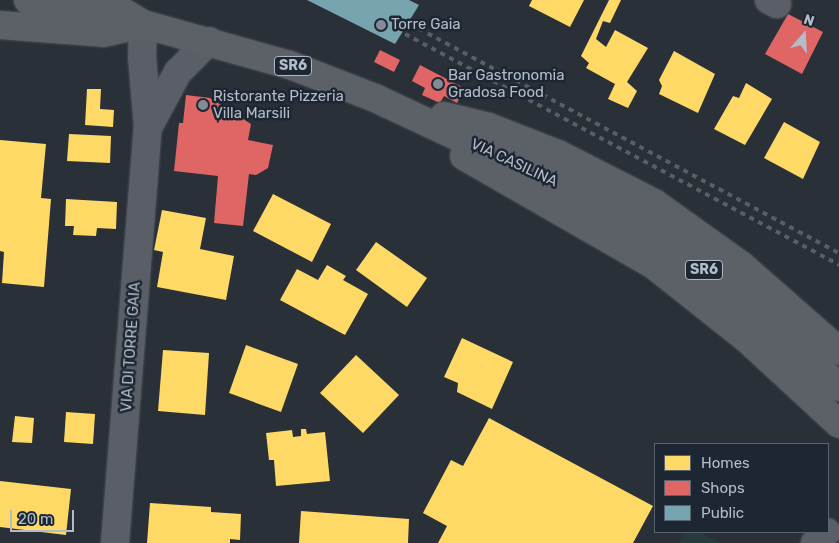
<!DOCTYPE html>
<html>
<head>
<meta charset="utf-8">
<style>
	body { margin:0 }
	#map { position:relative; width:839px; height:543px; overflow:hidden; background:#2a3038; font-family:Rubik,sans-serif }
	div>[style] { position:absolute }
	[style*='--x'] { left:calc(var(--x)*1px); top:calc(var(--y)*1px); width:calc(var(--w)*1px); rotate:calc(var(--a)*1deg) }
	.green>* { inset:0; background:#273a3e }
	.homes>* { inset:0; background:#ffd966 }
	.shops>* { inset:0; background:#e06666 }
	.public>* { inset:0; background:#76a5af }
	.roads { filter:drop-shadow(0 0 1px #484c53) drop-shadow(0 0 1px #484c53) }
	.minor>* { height:28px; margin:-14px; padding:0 14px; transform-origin:14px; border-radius:14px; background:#5a5e66 }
	.major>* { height:28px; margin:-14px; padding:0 14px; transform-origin:14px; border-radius:14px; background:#5c6168 }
	.rail>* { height:4px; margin-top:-2px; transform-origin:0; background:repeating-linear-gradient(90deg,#595d64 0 5px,transparent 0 10px) }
	.dots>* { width:14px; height:14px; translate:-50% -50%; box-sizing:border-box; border:2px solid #1d2633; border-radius:50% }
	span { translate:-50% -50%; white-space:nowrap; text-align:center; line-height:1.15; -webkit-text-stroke:5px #1d2633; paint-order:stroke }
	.shield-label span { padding:1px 4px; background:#1d2633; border:1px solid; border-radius:4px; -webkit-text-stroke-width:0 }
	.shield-label { font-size:14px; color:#b4bcc9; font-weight:700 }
	.poi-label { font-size:15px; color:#b4bcc9 }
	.left { translate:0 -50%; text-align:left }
	.street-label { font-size:15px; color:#b4bcc9 }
	.legend { position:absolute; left:654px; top:443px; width:175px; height:90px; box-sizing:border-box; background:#1d2633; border:1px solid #59626f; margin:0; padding:6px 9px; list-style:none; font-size:15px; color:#b4bcc9 }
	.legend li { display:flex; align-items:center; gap:10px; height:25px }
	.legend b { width:25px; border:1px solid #59626f }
	.north { position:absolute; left:779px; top:10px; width:50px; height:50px; -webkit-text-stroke:4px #1d2633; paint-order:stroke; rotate:19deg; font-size:14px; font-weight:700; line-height:20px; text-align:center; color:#b4bcc9 }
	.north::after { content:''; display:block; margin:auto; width:18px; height:22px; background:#b4bcc9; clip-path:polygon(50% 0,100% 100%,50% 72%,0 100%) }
	.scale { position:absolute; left:10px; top:510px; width:64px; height:22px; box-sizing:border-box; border:2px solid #b4bcc9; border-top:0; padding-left:6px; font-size:15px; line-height:18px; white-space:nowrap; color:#b4bcc9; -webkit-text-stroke:4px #1d2633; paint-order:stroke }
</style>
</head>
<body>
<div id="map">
	<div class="green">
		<i style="clip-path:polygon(685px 532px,699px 532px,721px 543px,679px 543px)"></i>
	</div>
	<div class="homes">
		<i style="clip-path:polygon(532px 0,584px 0,570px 27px,529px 6px)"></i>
		<i style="clip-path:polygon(609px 0,621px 0,610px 23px,603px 21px,596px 39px,606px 47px,615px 30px,648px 48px,627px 82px,637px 91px,628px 108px,608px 99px,615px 84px,586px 68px,589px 63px,581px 56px)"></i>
		<i style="clip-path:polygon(674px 51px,715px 74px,698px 113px,659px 94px,662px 86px,659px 80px)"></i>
		<i style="clip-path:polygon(746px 83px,772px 99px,745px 145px,714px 129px,733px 96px,739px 98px)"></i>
		<i style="clip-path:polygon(87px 89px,101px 89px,100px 109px,114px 110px,113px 127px,85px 125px)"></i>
		<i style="clip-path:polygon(784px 122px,820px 142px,803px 179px,764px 158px)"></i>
		<i style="clip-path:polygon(69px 134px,111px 136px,110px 163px,67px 161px)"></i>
		<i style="clip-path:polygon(0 140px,46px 144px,41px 198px,51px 199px,44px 287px,2px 283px,4px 252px,0 251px)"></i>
		<i style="clip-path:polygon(273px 194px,331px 224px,312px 262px,253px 231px)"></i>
		<i style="clip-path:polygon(66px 199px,117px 202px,116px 229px,97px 228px,96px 236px,73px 235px,74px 226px,65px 226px)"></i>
		<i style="clip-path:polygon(162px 210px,206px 218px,200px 249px,234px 256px,226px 300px,157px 287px,163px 252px,154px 250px)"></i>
		<i style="clip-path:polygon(376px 242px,427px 278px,407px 307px,356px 270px)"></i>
		<i style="clip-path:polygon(327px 265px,346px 276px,343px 280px,368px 294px,345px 335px,280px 300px,297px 269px,318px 280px)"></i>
		<i style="clip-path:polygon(462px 338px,513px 362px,492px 409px,457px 392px,458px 383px,444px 377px)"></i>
		<i style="clip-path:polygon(246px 345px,298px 364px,281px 412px,229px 393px)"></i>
		<i style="clip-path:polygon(163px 350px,209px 353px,205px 415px,158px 411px)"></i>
		<i style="clip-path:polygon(356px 355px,399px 395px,363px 433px,320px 393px)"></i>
		<i style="clip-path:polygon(66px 412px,95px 414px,93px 444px,64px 442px)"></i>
		<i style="clip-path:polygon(15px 416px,34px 418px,32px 443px,12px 442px)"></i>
		<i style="clip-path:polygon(489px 418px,653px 506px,633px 543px,438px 543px,447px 526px,423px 513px,451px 460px,463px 466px)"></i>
		<i style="clip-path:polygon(301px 429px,306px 429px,307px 434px,325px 432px,330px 481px,276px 486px,274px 460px,269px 460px,266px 433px,292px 430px,293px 437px,301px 436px)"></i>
		<i style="clip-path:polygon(0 481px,71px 489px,66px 535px,0 527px)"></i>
		<i style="clip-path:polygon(150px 503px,211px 507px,211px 512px,241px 514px,240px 540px,230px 539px,230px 543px,147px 543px)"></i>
		<i style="clip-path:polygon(301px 511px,409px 519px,408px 543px,299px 543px)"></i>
	</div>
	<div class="shops">
		<i style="clip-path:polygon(788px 14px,823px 32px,802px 74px,765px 54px)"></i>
		<i style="clip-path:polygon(380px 50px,400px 60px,394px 72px,374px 62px)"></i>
		<i style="clip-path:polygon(420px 65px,464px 88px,457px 103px,444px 96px,440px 103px,422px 95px,425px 88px,412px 81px)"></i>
		<i style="clip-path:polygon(186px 95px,210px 98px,251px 124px,248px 140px,273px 145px,268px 168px,256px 175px,249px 174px,243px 226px,214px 223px,218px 176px,174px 171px,179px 123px,183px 123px)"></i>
	</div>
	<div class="public">
		<i style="clip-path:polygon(307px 0,409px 0,419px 5px,395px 44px)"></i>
	</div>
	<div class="roads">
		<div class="minor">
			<i style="--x:769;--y:0;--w:9;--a:27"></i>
			<i style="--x:149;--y:126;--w:61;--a:-61.8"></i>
			<i style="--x:178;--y:72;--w:44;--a:-45"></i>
			<i style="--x:115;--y:543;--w:416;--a:-85.5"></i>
			<i style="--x:148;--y:128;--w:71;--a:-94.8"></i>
			<i style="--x:142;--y:57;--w:33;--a:-88"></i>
			<i style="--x:815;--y:543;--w:16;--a:-43"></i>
		</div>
		<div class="major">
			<i style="--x:28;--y:0;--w:96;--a:7.2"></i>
			<i style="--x:123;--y:12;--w:23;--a:31"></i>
			<i style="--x:143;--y:24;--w:153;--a:15.6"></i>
			<i style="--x:290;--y:65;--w:91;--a:21.2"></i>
			<i style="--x:375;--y:98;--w:193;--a:25.1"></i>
			<i style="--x:550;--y:180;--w:86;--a:26.9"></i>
			<i style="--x:627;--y:219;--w:64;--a:32.2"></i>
			<i style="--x:681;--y:253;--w:100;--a:38.1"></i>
			<i style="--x:760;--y:315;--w:107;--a:42.3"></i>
			<i style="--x:0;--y:25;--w:103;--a:4.4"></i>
			<i style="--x:103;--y:33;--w:41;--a:-12.7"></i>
			<i style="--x:444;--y:116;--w:46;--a:13.7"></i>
			<i style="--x:489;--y:127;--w:74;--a:21.4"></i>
			<i style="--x:558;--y:154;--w:108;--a:27"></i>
			<i style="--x:654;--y:203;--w:107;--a:35.5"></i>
			<i style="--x:741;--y:265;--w:130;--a:41.3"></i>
			<i style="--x:464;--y:156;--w:220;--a:29.9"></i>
			<i style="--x:655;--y:266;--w:117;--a:38.4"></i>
			<i style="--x:747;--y:339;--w:125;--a:42.7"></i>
		</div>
	</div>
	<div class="rail">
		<i style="--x:410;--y:24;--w:486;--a:28.1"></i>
		<i style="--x:405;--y:34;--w:492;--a:28"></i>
	</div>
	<div class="dots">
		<i style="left:381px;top:25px;background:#848b96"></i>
		<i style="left:438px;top:84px;background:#848b96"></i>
		<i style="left:203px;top:105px;background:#848b96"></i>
	</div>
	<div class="shield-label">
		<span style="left:293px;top:66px">SR6</span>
		<span style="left:704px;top:270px">SR6</span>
	</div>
	<div class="poi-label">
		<span class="left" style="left:391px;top:25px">Torre Gaia</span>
		<span class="left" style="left:448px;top:84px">Bar Gastronomia<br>Gradosa Food</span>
		<span class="left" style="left:213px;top:105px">Ristorante Pizzeria<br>Villa Marsili</span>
	</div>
	<div class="street-label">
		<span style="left:514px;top:163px;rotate:25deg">VIA CASILINA</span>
		<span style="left:131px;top:347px;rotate:-86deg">VIA DI TORRE GAIA</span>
	</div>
	<ul class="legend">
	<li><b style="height:14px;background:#ffd966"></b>Homes</li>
	<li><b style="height:14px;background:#e06666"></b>Shops</li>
	<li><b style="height:14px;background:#76a5af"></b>Public</li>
	</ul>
	<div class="north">N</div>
	<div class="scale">20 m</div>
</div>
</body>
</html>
